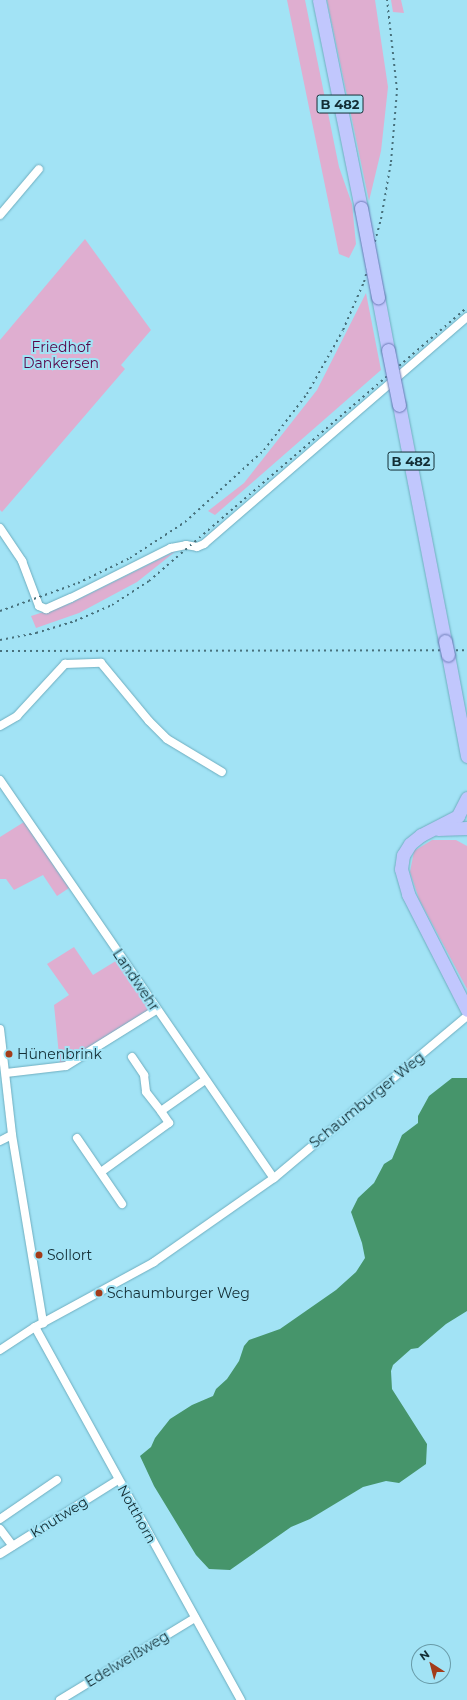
<!DOCTYPE html>
<html>
<head>
<meta charset="utf-8">
<style>
	body { margin:0 }
	#map { position:relative; width:467px; height:1700px; overflow:hidden; background:#a2e3f5; font-family:Montserrat,sans-serif }
	div>[style] { position:absolute }
	[style*='--x'] { left:calc(var(--x)*1px); top:calc(var(--y)*1px); width:calc(var(--w)*1px); rotate:calc(var(--a)*1deg) }
	.green>* { inset:0; background:#dfaed0 }
	.water>* { inset:0; background:#46956b }
	.roads { filter:drop-shadow(0 0 1px #6faec0) drop-shadow(0 0 1px #6faec0) }
	.street>* { height:8px; margin:-4px; padding:0 4px; transform-origin:4px; border-radius:4px; background:#fff }
	.primary>* { height:13px; margin:-6.5px; padding:0 6.5px; transform-origin:6.5px; border-radius:6.5px; background:#c1c7fd }
	.rail>* { height:2px; margin-top:-1px; transform-origin:0; background:repeating-linear-gradient(90deg,#48717c 0 2px,transparent 0 6px) }
	.bridges { filter:drop-shadow(0 0 1px #6979b6) drop-shadow(0 0 1px #6979b6) }
	.primary-bridge>* { height:13px; margin:-6.5px; padding:0 6.5px; transform-origin:6.5px; border-radius:6.5px; background:#c1c7fd }
	.dots>* { width:11px; height:11px; translate:-50% -50%; box-sizing:border-box; border:2px solid #a2e3f5; border-radius:50% }
	span { translate:-50% -50%; white-space:nowrap; text-align:center; line-height:1.15; -webkit-text-stroke:4px #a2e3f5; paint-order:stroke }
	.shield-label span { padding:1px 3px; background:#a2e3f5; border:1px solid; border-radius:3px; -webkit-text-stroke-width:0 }
	.shield-label { font-size:13px; color:#132e35; font-weight:700 }
	.park-label { font-size:14px; color:#570548 }
	.street-label { font-size:14px; color:#132e35 }
	.poi-label { font-size:14px; color:#132e35 }
	.left { translate:0 -50%; text-align:left }
	.north { position:absolute; left:411px; top:1644px; width:40px; height:40px; box-sizing:border-box; background:#a2e3f5; border:1px solid #699ba8; border-radius:50%; rotate:324deg; font-size:11px; font-weight:700; line-height:16px; text-align:center; color:#132e35 }
	.north::after { content:''; display:block; margin:auto; width:14px; height:18px; background:#a33c1a; clip-path:polygon(50% 0,100% 100%,50% 72%,0 100%) }
</style>
</head>
<body>
<div id="map">
	<div class="green">
		<i style="clip-path:polygon(287px 0,305px 0,339px 167px,352px 204px,356px 244px,349px 258px,339px 254px)"></i>
		<i style="clip-path:polygon(327px 0,375px 0,388px 87px,381px 151px,369px 201px)"></i>
		<i style="clip-path:polygon(391px 0,401px 0,404px 13px,393px 12px)"></i>
		<i style="clip-path:polygon(85px 239px,151px 330px,121px 365px,125px 369px,2px 512px,0 510px,0 340px)"></i>
		<i style="clip-path:polygon(366px 293px,381px 370px,215px 515px,208px 511px,244px 483px,317px 390px)"></i>
		<i style="clip-path:polygon(176px 551px,137px 582px,79px 613px,36px 628px,31px 616px,69px 604px)"></i>
		<i style="clip-path:polygon(24px 822px,69px 888px,57px 896px,43px 875px,14px 890px,6px 879px,0 879px,0 837px)"></i>
		<i style="clip-path:polygon(432px 840px,456px 840px,467px 846px,467px 989px,419px 899px,410px 872px,414px 851px)"></i>
		<i style="clip-path:polygon(74px 947px,93px 975px,119px 959px,150px 1006px,148px 1012px,60px 1065px,54px 1005px,69px 995px,47px 964px)"></i>
	</div>
	<div class="water">
		<i style="clip-path:polygon(452px 1078px,467px 1078px,467px 1311px,446px 1324px,418px 1348px,411px 1349px,393px 1365px,391px 1371px,392px 1389px,427px 1444px,426px 1464px,399px 1483px,386px 1481px,363px 1487px,310px 1519px,291px 1527px,230px 1570px,209px 1569px,196px 1555px,154px 1486px,140px 1456px,151px 1447px,155px 1438px,170px 1419px,192px 1405px,213px 1396px,216px 1389px,227px 1379px,239px 1361px,244px 1346px,249px 1340px,280px 1329px,336px 1290px,356px 1272px,365px 1258px,362px 1243px,351px 1212px,358px 1198px,374px 1183px,384px 1164px,392px 1159px,402px 1135px,418px 1123px,418px 1116px,429px 1096px)"></i>
	</div>
	<div class="roads">
		<div class="street">
			<i style="--x:0;--y:215;--w:60;--a:-49.7"></i>
			<i style="--x:0;--y:528;--w:40;--a:56"></i>
			<i style="--x:22;--y:561;--w:48;--a:69.3"></i>
			<i style="--x:39;--y:606;--w:8;--a:23"></i>
			<i style="--x:46;--y:609;--w:27;--a:-24"></i>
			<i style="--x:71;--y:598;--w:112;--a:-26.6"></i>
			<i style="--x:171;--y:548;--w:15;--a:-11"></i>
			<i style="--x:186;--y:545;--w:11;--a:10"></i>
			<i style="--x:197;--y:547;--w:8;--a:-23"></i>
			<i style="--x:204;--y:544;--w:347;--a:-40.8"></i>
			<i style="--x:0;--y:726;--w:20;--a:-30"></i>
			<i style="--x:17;--y:716;--w:71;--a:-47.3"></i>
			<i style="--x:65;--y:664;--w:36;--a:-2"></i>
			<i style="--x:101;--y:663;--w:75;--a:50.4"></i>
			<i style="--x:149;--y:721;--w:25;--a:45"></i>
			<i style="--x:167;--y:739;--w:64;--a:31"></i>
			<i style="--x:0;--y:780;--w:483;--a:55.5"></i>
			<i style="--x:0;--y:1029;--w:107;--a:83.5"></i>
			<i style="--x:12;--y:1135;--w:191;--a:80.6"></i>
			<i style="--x:132;--y:1057;--w:22;--a:56"></i>
			<i style="--x:144;--y:1075;--w:17;--a:83"></i>
			<i style="--x:146;--y:1092;--w:24;--a:52"></i>
			<i style="--x:6;--y:1073;--w:60;--a:-6.7"></i>
			<i style="--x:66;--y:1066;--w:106;--a:-31.9"></i>
			<i style="--x:77;--y:1138;--w:80;--a:55.7"></i>
			<i style="--x:0;--y:1141;--w:13;--a:-27"></i>
			<i style="--x:101;--y:1172;--w:84;--a:-35.8"></i>
			<i style="--x:169;--y:1123;--w:14;--a:-124"></i>
			<i style="--x:161;--y:1111;--w:54;--a:-35.2"></i>
			<i style="--x:35;--y:1327;--w:426;--a:61.1"></i>
			<i style="--x:0;--y:1350;--w:42;--a:-33.3"></i>
			<i style="--x:35;--y:1327;--w:136;--a:-28.6"></i>
			<i style="--x:154;--y:1262;--w:146;--a:-35"></i>
			<i style="--x:274;--y:1178;--w:252;--a:-40"></i>
			<i style="--x:0;--y:1519;--w:69;--a:-34.4"></i>
			<i style="--x:0;--y:1529;--w:21;--a:53"></i>
			<i style="--x:0;--y:1554;--w:139;--a:-32.1"></i>
			<i style="--x:60;--y:1700;--w:158;--a:-31.3"></i>
		</div>
		<div class="primary">
			<i style="--x:319;--y:0;--w:212;--a:78.6"></i>
			<i style="--x:378;--y:297;--w:54;--a:79.3"></i>
			<i style="--x:399;--y:405;--w:240;--a:79"></i>
			<i style="--x:448;--y:655;--w:103;--a:79.3"></i>
			<i style="--x:467;--y:798;--w:20;--a:117"></i>
			<i style="--x:458;--y:816;--w:42;--a:152.8"></i>
			<i style="--x:421;--y:835;--w:14;--a:141"></i>
			<i style="--x:410;--y:844;--w:13;--a:122"></i>
			<i style="--x:403;--y:855;--w:14;--a:98"></i>
			<i style="--x:401;--y:869;--w:26;--a:74"></i>
			<i style="--x:408;--y:894;--w:130;--a:63"></i>
			<i style="--x:438;--y:829;--w:29;--a:-2"></i>
		</div>
	</div>
	<div class="rail">
		<i style="--x:0;--y:611;--w:83;--a:-19.7"></i>
		<i style="--x:78;--y:583;--w:58;--a:-25.7"></i>
		<i style="--x:130;--y:558;--w:66;--a:-33.2"></i>
		<i style="--x:185;--y:522;--w:107;--a:-42.3"></i>
		<i style="--x:264;--y:450;--w:71;--a:-52.5"></i>
		<i style="--x:307;--y:394;--w:73;--a:-60.6"></i>
		<i style="--x:343;--y:330;--w:52;--a:-66.4"></i>
		<i style="--x:364;--y:282;--w:65;--a:-74.9"></i>
		<i style="--x:381;--y:219;--w:58;--a:-80"></i>
		<i style="--x:391;--y:162;--w:72;--a:-85.2"></i>
		<i style="--x:397;--y:90;--w:91;--a:-96.3"></i>
		<i style="--x:0;--y:640;--w:37;--a:-11"></i>
		<i style="--x:36;--y:633;--w:41;--a:-17.1"></i>
		<i style="--x:75;--y:621;--w:40;--a:-23.4"></i>
		<i style="--x:112;--y:605;--w:44;--a:-33"></i>
		<i style="--x:149;--y:581;--w:420;--a:-40.7"></i>
		<i style="--x:0;--y:651;--w:467;--a:-0.1"></i>
	</div>
	<div class="bridges">
		<div class="primary-bridge">
			<i style="--x:361;--y:208;--w:91;--a:79.2"></i>
			<i style="--x:388;--y:350;--w:56;--a:78.7"></i>
			<i style="--x:445;--y:641;--w:14;--a:78"></i>
		</div>
	</div>
	<div class="dots">
		<i style="left:9px;top:1054px;background:#a33c1a"></i>
		<i style="left:39px;top:1255px;background:#a33c1a"></i>
		<i style="left:99px;top:1293px;background:#a33c1a"></i>
	</div>
	<div class="shield-label">
		<span style="left:340px;top:104px">B 482</span>
		<span style="left:411px;top:461px">B 482</span>
	</div>
	<div class="park-label">
		<span style="left:61px;top:355px">Friedhof<br>Dankersen</span>
	</div>
	<div class="street-label">
		<span style="left:136px;top:980px;rotate:56deg">Landwehr</span>
		<span style="left:367px;top:1100px;rotate:-39deg">Schaumburger Weg</span>
		<span style="left:137px;top:1514px;rotate:61deg">Notthorn</span>
		<span style="left:59px;top:1517px;rotate:-32deg">Knutweg</span>
		<span style="left:127px;top:1659px;rotate:-31deg">Edelweißweg</span>
	</div>
	<div class="poi-label">
		<span class="left" style="left:17px;top:1054px">Hünenbrink</span>
		<span class="left" style="left:47px;top:1255px">Sollort</span>
		<span class="left" style="left:107px;top:1293px">Schaumburger Weg</span>
	</div>
	<div class="north">N</div>
</div>
</body>
</html>
